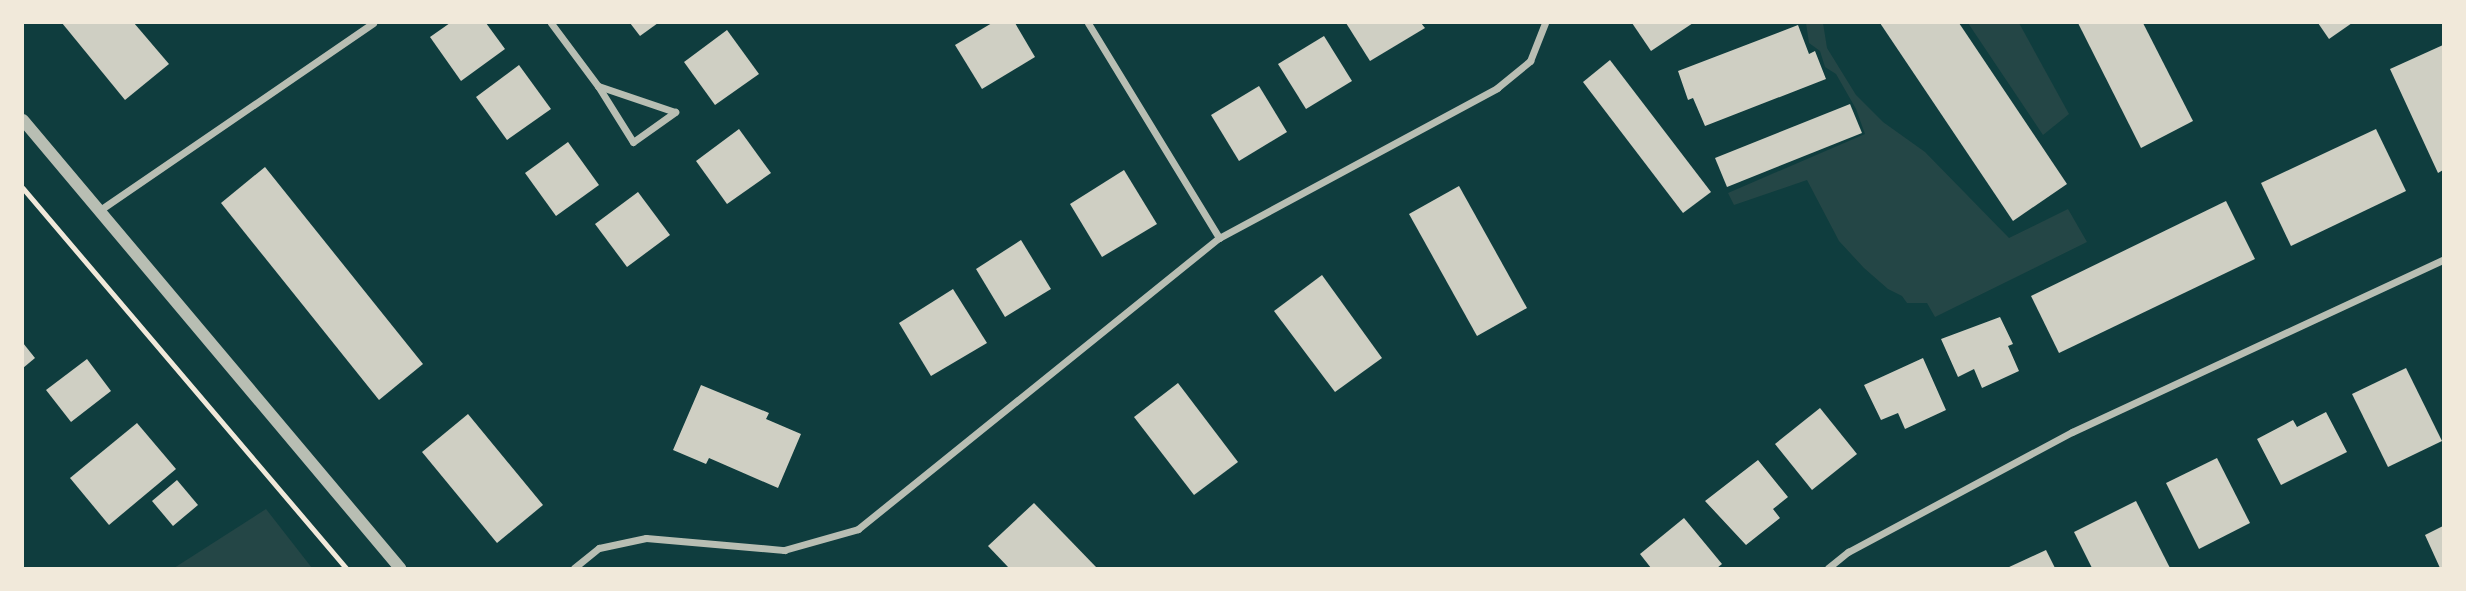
<!DOCTYPE html>
<html>
<head>
<meta charset="utf-8">
<style>
	body { margin:0 }
	#map { position:relative; width:2466px; height:591px; overflow:hidden; background:#0f3d3e; font-family:Cabin,sans-serif }
	div>[style] { position:absolute }
	[style*='--x'] { left:calc(var(--x)*1px); top:calc(var(--y)*1px); width:calc(var(--w)*1px); rotate:calc(var(--a)*1deg) }
	.green>* { inset:0; background:#244646 }
	.building>* { inset:0; background:#cfcfc3 }
	.path>* { height:4.5px; margin:-2.25px; padding:0 2.25px; transform-origin:2.25px; border-radius:2.25px; background:#f1e9da }
	.minor>* { height:7px; margin:-3.5px; padding:0 3.5px; transform-origin:3.5px; border-radius:3.5px; background:#b8beb3 }
	.tertiary>* { height:12px; margin:-6px; padding:0 6px; transform-origin:6px; border-radius:6px; background:#b8beb3 }
	span { translate:-50% -50%; white-space:nowrap; text-align:center; line-height:1.15; -webkit-text-stroke:5px #f1e9da; paint-order:stroke }
	.frame { position:absolute; inset:0; border:24px solid #f1e9da; pointer-events:none }
</style>
</head>
<body>
<div id="map">
	<div class="green">
		<i style="clip-path:polygon(1806px 23px,1823px 23px,1827px 48px,1856px 95px,1883px 122px,1925px 152px,2009px 238px,2068px 209px,2087px 242px,1935px 317px,1927px 303px,1907px 303px,1902px 296px,1888px 289px,1864px 268px,1839px 241px,1807px 180px,1734px 205px,1728px 193px,1865px 134px,1856px 109px,1836px 74px,1825px 67px,1820px 51px,1809px 43px)"></i>
		<i style="clip-path:polygon(1968px 23px,2019px 23px,2069px 114px,2043px 135px)"></i>
		<i style="clip-path:polygon(266px 509px,312px 568px,174px 568px)"></i>
	</div>
	<div class="building">
		<i style="clip-path:polygon(62px 23px,134px 23px,169px 64px,125px 100px)"></i>
		<i style="clip-path:polygon(450px 23px,486px 23px,505px 49px,461px 81px,430px 37px)"></i>
		<i style="clip-path:polygon(630px 23px,658px 23px,640px 36px)"></i>
		<i style="clip-path:polygon(992px 23px,1015px 23px,1035px 57px,982px 89px,955px 45px)"></i>
		<i style="clip-path:polygon(1346px 23px,1421px 23px,1425px 28px,1370px 61px)"></i>
		<i style="clip-path:polygon(1632px 23px,1693px 23px,1651px 51px)"></i>
		<i style="clip-path:polygon(1880px 23px,1959px 23px,2067px 184px,2013px 221px)"></i>
		<i style="clip-path:polygon(2078px 23px,2143px 23px,2193px 121px,2141px 148px)"></i>
		<i style="clip-path:polygon(2318px 23px,2352px 23px,2329px 39px)"></i>
		<i style="clip-path:polygon(1798px 25px,1809px 54px,1815px 51px,1826px 79px,1705px 126px,1693px 98px,1688px 100px,1678px 71px)"></i>
		<i style="clip-path:polygon(727px 30px,759px 74px,715px 105px,684px 62px)"></i>
		<i style="clip-path:polygon(1324px 36px,1352px 81px,1306px 109px,1278px 64px)"></i>
		<i style="clip-path:polygon(2443px 45px,2443px 170px,2438px 173px,2390px 69px)"></i>
		<i style="clip-path:polygon(1610px 60px,1711px 192px,1683px 213px,1583px 82px)"></i>
		<i style="clip-path:polygon(519px 65px,551px 109px,507px 140px,476px 97px)"></i>
		<i style="clip-path:polygon(1259px 86px,1287px 132px,1239px 161px,1211px 115px)"></i>
		<i style="clip-path:polygon(1850px 104px,1862px 133px,1727px 187px,1715px 158px)"></i>
		<i style="clip-path:polygon(739px 129px,771px 173px,727px 204px,696px 161px)"></i>
		<i style="clip-path:polygon(2376px 129px,2406px 191px,2291px 246px,2261px 183px)"></i>
		<i style="clip-path:polygon(568px 142px,599px 185px,556px 216px,525px 173px)"></i>
		<i style="clip-path:polygon(265px 167px,423px 364px,379px 400px,221px 203px)"></i>
		<i style="clip-path:polygon(1124px 170px,1157px 224px,1102px 257px,1070px 204px)"></i>
		<i style="clip-path:polygon(1459px 186px,1527px 308px,1477px 336px,1409px 214px)"></i>
		<i style="clip-path:polygon(638px 192px,670px 235px,627px 267px,595px 224px)"></i>
		<i style="clip-path:polygon(2226px 201px,2255px 259px,2059px 353px,2031px 296px)"></i>
		<i style="clip-path:polygon(1021px 240px,1051px 289px,1005px 317px,976px 269px)"></i>
		<i style="clip-path:polygon(1322px 275px,1382px 358px,1335px 392px,1274px 311px)"></i>
		<i style="clip-path:polygon(953px 289px,987px 343px,931px 376px,899px 323px)"></i>
		<i style="clip-path:polygon(2000px 317px,2013px 344px,2008px 346px,2019px 371px,1982px 388px,1974px 369px,1958px 377px,1941px 339px)"></i>
		<i style="clip-path:polygon(23px 343px,35px 358px,23px 368px)"></i>
		<i style="clip-path:polygon(1923px 358px,1946px 410px,1905px 429px,1898px 413px,1881px 420px,1864px 385px)"></i>
		<i style="clip-path:polygon(87px 359px,111px 391px,71px 422px,46px 390px)"></i>
		<i style="clip-path:polygon(2406px 368px,2442px 441px,2388px 467px,2352px 394px)"></i>
		<i style="clip-path:polygon(1178px 383px,1238px 462px,1194px 495px,1134px 417px)"></i>
		<i style="clip-path:polygon(701px 385px,769px 413px,766px 419px,801px 434px,778px 488px,709px 458px,706px 464px,673px 450px)"></i>
		<i style="clip-path:polygon(1820px 408px,1857px 454px,1812px 490px,1775px 444px)"></i>
		<i style="clip-path:polygon(2326px 412px,2347px 452px,2281px 485px,2257px 439px,2293px 420px,2297px 427px)"></i>
		<i style="clip-path:polygon(468px 414px,543px 505px,497px 543px,422px 452px)"></i>
		<i style="clip-path:polygon(137px 423px,176px 469px,109px 525px,70px 478px)"></i>
		<i style="clip-path:polygon(2217px 458px,2250px 523px,2199px 549px,2166px 483px)"></i>
		<i style="clip-path:polygon(1758px 460px,1788px 497px,1773px 509px,1780px 518px,1746px 545px,1705px 501px)"></i>
		<i style="clip-path:polygon(177px 480px,198px 505px,173px 526px,152px 501px)"></i>
		<i style="clip-path:polygon(2136px 501px,2170px 568px,2092px 568px,2074px 532px)"></i>
		<i style="clip-path:polygon(1034px 503px,1097px 568px,1009px 568px,988px 546px)"></i>
		<i style="clip-path:polygon(1684px 518px,1722px 564px,1717px 568px,1651px 568px,1640px 554px)"></i>
		<i style="clip-path:polygon(2443px 526px,2443px 568px,2440px 568px,2425px 535px)"></i>
		<i style="clip-path:polygon(2046px 550px,2055px 568px,2007px 568px)"></i>
	</div>
	<div class="path">
		<i style="--x:23;--y:188;--w:499;--a:49.6"></i>
	</div>
	<div class="minor">
		<i style="--x:551;--y:23;--w:79;--a:53.3"></i>
		<i style="--x:598;--y:86;--w:66;--a:58"></i>
		<i style="--x:633;--y:142;--w:52;--a:-35.5"></i>
		<i style="--x:675;--y:112;--w:81;--a:-161.3"></i>
		<i style="--x:1088;--y:23;--w:252;--a:58.6"></i>
		<i style="--x:100;--y:210;--w:331;--a:-34.4"></i>
		<i style="--x:574;--y:568;--w:32;--a:-39"></i>
		<i style="--x:599;--y:548;--w:48;--a:-12"></i>
		<i style="--x:646;--y:538;--w:139;--a:5"></i>
		<i style="--x:784;--y:550;--w:77;--a:-15.8"></i>
		<i style="--x:858;--y:529;--w:464;--a:-38.9"></i>
		<i style="--x:1219;--y:238;--w:316;--a:-28.3"></i>
		<i style="--x:1497;--y:88;--w:43;--a:-39.3"></i>
		<i style="--x:1530;--y:61;--w:41;--a:-68.5"></i>
		<i style="--x:1828;--y:568;--w:26;--a:-39"></i>
		<i style="--x:1848;--y:552;--w:254;--a:-28.2"></i>
		<i style="--x:2072;--y:432;--w:409;--a:-24.9"></i>
	</div>
	<div class="tertiary">
		<i style="--x:23;--y:120;--w:586;--a:49.92"></i>
	</div>
	<div class="frame"></div>
</div>
</body>
</html>
